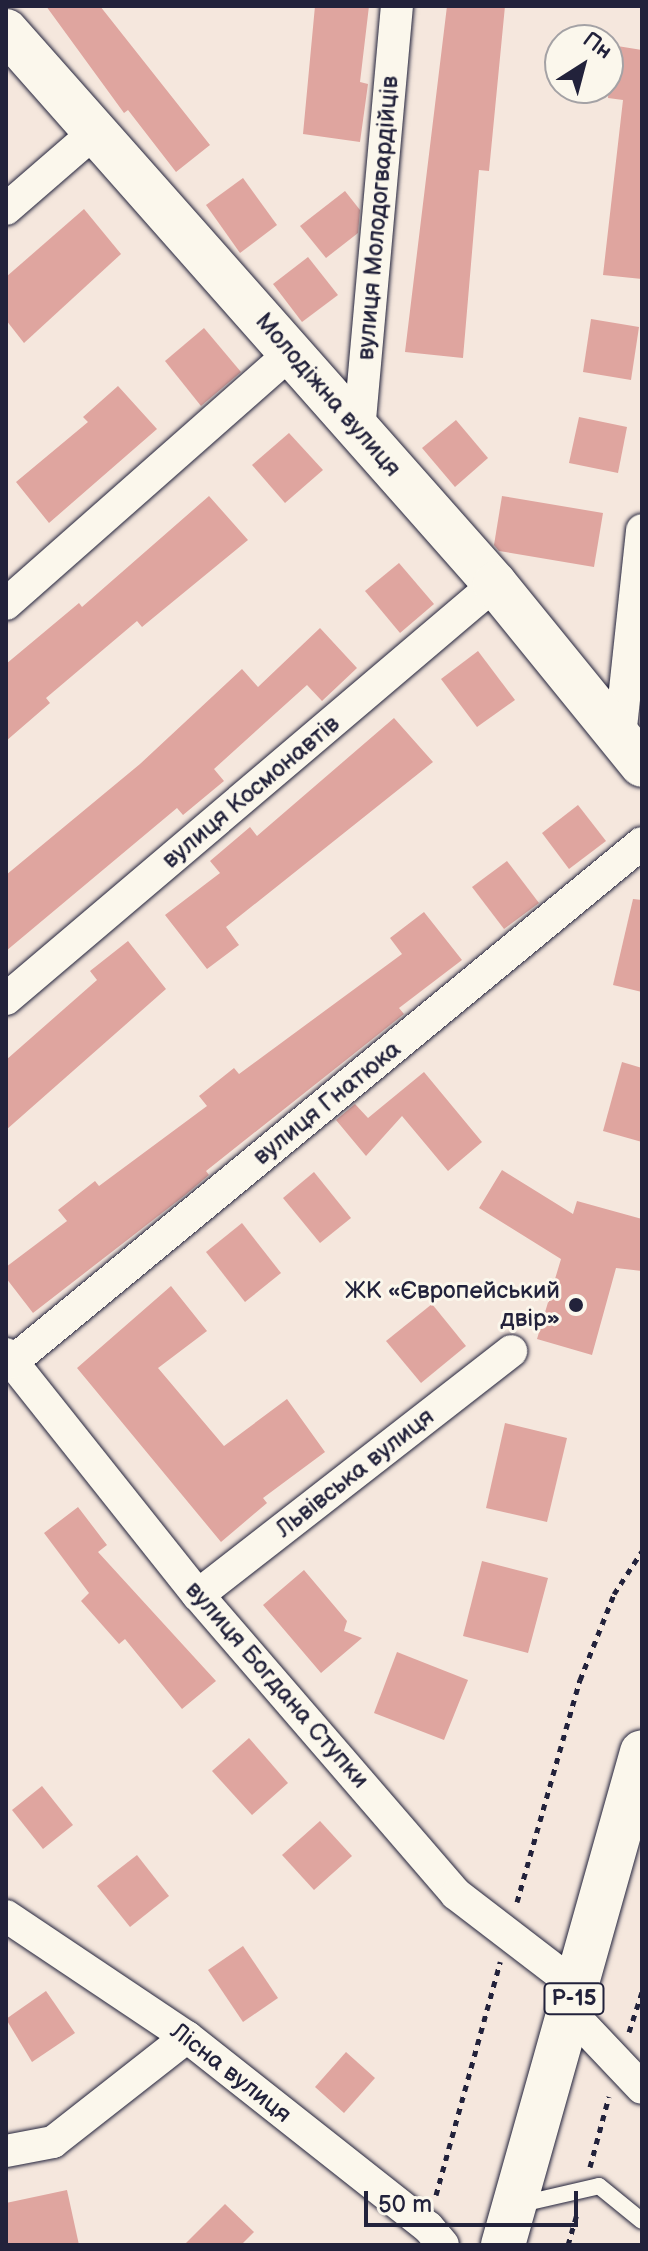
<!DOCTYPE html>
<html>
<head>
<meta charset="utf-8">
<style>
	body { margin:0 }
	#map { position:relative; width:648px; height:2251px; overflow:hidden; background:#f5e7dd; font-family:"Balsamiq Sans",sans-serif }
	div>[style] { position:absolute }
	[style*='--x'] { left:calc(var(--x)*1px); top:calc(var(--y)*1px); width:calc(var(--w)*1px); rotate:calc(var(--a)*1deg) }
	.building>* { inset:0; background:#dfa59f }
	.path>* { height:5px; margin-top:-2.5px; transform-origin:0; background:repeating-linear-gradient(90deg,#22223b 0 6px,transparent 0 12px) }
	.roads { filter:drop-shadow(0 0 2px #22223b) drop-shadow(0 0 2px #22223b) }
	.lane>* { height:16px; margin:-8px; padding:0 8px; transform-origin:8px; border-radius:8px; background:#fbf7ec }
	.street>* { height:32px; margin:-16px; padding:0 16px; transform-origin:16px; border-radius:16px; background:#fbf7ec }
	.secondary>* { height:44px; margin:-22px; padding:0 22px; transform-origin:22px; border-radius:22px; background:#fbf7ec }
	.primary>* { height:44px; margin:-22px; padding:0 22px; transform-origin:22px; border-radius:22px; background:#fbf7ec }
	.dots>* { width:22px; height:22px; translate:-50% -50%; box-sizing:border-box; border:4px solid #fbf7ec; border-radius:50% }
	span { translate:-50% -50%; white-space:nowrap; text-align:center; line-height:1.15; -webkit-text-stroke:6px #fbf7ec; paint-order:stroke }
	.shield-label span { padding:2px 6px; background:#fbf7ec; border:2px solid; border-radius:6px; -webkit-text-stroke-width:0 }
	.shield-label { font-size:22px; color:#22223b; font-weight:700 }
	.street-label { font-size:24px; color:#22223b }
	.poi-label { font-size:24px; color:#22223b }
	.right { translate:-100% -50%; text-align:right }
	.frame { position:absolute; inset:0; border:8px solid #22223b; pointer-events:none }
	.north { position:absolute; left:544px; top:24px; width:80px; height:80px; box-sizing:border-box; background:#fbf7ec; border:2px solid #a4a2a5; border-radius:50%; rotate:36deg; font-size:22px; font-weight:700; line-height:32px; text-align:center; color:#22223b }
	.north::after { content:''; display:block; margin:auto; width:28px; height:36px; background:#22223b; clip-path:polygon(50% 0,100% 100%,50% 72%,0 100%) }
	.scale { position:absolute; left:364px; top:2191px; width:214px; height:36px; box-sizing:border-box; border:4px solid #22223b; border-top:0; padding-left:10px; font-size:24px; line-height:28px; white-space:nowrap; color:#22223b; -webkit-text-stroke:6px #fbf7ec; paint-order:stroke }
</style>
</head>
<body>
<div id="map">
	<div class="building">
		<i style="clip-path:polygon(46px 6px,100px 6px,210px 145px,176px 172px,128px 110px,124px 113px)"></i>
		<i style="clip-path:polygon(315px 6px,369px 6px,360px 82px,368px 84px,360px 142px,303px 134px)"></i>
		<i style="clip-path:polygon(447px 6px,505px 6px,489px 171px,479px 170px,463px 358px,405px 352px)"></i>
		<i style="clip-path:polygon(611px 45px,642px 50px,642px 279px,603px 275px,623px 100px,608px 98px)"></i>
		<i style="clip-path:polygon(243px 178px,277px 225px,240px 253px,206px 205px)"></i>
		<i style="clip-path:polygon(345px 191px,360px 210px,358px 233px,326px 258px,300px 226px)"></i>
		<i style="clip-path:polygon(84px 209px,121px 254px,24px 343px,6px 320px,6px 277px)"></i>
		<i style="clip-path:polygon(308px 257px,338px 295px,302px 322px,273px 284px)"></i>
		<i style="clip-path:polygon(591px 319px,639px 327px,631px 380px,583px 372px)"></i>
		<i style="clip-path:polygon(204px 328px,241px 372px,201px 406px,165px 361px)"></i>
		<i style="clip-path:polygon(118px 386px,157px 429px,49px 523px,16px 482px,88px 422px,83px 417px)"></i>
		<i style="clip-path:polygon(579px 417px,627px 427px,618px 473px,569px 463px)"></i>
		<i style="clip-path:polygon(456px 420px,488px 458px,455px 487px,422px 448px)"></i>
		<i style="clip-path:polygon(289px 433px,323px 470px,285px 503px,252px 465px)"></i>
		<i style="clip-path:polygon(209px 496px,248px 540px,142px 627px,137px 621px,46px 698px,50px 703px,6px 741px,6px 664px,79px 603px,82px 607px)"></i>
		<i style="clip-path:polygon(502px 496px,603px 513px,594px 567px,499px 551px,494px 545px)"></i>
		<i style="clip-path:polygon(399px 563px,434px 604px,400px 633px,365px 591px)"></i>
		<i style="clip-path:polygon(320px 628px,357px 668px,322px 701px,307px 685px,214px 769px,224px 781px,183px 815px,177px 808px,6px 951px,6px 875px,140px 764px,242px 669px,258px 687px)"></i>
		<i style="clip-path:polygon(478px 651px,515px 700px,477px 727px,441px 679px)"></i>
		<i style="clip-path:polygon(394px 718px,433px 762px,226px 927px,239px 945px,207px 969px,165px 915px,220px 873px,210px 861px,250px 827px,257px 836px)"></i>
		<i style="clip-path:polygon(578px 805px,606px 841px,569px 869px,542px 833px)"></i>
		<i style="clip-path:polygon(507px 861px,539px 903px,504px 929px,472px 887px)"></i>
		<i style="clip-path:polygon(633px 899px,642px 900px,642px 992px,613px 985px)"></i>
		<i style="clip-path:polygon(424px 912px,462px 960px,399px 1008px,404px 1014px,206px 1171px,209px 1175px,184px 1196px,33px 1313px,6px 1278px,6px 1267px,67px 1221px,58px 1210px,95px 1181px,99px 1186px,207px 1106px,199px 1096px,234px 1068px,239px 1074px,402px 954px,390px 938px)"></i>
		<i style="clip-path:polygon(128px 941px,166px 989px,6px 1130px,6px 1060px,97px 980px,90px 971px)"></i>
		<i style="clip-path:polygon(622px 1062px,642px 1068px,642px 1142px,603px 1131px)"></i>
		<i style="clip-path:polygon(424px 1072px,482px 1142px,448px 1171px,402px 1116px,366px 1156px,336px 1120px,355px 1104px,368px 1118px)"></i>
		<i style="clip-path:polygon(502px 1170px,573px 1214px,577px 1201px,642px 1219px,642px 1271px,616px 1268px,592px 1355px,537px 1339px,561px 1259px,479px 1208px)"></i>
		<i style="clip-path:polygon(314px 1172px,351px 1218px,320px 1243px,283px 1198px)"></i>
		<i style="clip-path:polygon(242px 1223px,281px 1273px,245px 1302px,206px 1252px)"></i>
		<i style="clip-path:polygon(171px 1286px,207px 1331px,158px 1368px,224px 1446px,287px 1399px,325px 1452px,263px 1498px,267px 1503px,221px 1542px,77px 1368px)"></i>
		<i style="clip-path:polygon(432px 1304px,466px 1346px,421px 1383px,386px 1341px)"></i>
		<i style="clip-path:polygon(505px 1423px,567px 1438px,547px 1522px,486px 1508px)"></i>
		<i style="clip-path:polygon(78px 1507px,107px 1545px,98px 1552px,216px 1681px,182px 1709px,125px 1639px,119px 1644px,81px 1601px,89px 1593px,44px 1533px)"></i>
		<i style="clip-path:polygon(482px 1561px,548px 1578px,528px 1653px,463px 1636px)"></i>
		<i style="clip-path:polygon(304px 1570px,347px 1621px,344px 1631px,362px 1638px,321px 1673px,263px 1605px)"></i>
		<i style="clip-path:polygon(397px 1652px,468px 1680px,444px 1740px,374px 1713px)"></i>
		<i style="clip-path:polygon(249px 1738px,288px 1783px,252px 1815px,212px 1771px)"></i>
		<i style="clip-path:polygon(42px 1786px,73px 1825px,43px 1849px,12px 1810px)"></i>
		<i style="clip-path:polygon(320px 1821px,352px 1856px,314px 1890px,282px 1855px)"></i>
		<i style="clip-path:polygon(137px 1855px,169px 1896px,130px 1927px,97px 1886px)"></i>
		<i style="clip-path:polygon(243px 1946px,278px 1998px,243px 2022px,208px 1970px)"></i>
		<i style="clip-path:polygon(46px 1991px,75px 2033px,32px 2062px,6px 2019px)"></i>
		<i style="clip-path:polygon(346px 2052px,375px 2078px,344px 2113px,315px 2087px)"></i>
		<i style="clip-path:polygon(67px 2190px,79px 2245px,6px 2245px,6px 2203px)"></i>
		<i style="clip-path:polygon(225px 2204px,254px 2232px,241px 2245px,184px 2245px)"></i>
	</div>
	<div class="path">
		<i style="--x:517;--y:1902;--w:231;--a:-74.2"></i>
		<i style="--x:580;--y:1680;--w:92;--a:-68.4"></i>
		<i style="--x:614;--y:1594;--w:51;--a:-56.9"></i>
		<i style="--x:629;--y:2032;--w:42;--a:-72"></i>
		<i style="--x:590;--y:2167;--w:73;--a:-75"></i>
		<i style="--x:436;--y:2195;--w:242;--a:-74.6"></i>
		<i style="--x:568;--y:2245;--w:35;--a:-74"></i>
	</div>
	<div class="roads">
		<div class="lane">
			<i style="--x:517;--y:2205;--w:84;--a:-13"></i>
			<i style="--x:599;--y:2186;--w:55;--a:39.1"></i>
		</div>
		<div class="street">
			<i style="--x:6;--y:209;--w:118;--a:-40.9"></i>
			<i style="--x:359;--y:431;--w:427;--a:-84.9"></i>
			<i style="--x:6;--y:604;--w:380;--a:-41.4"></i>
			<i style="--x:620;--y:737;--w:208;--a:-83.9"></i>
			<i style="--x:6;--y:999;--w:641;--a:-40.32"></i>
			<i style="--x:6;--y:1354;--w:308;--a:51.5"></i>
			<i style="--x:198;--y:1595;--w:395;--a:49.2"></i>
			<i style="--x:456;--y:1894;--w:151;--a:37.5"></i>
			<i style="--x:12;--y:1362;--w:816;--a:-39.48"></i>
			<i style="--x:198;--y:1595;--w:397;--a:-37.9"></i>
			<i style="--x:6;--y:1916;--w:218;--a:33.8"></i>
			<i style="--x:187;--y:2037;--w:307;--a:38.3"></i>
			<i style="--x:428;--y:2227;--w:23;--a:50"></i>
			<i style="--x:571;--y:2013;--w:103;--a:46.6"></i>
			<i style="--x:6;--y:2151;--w:48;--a:-10.8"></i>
			<i style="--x:53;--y:2142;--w:170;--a:-38.1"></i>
		</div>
		<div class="secondary">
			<i style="--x:6;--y:31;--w:738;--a:48.51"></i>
			<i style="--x:495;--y:584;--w:233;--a:50.9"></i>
		</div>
		<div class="primary">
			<i style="--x:503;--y:2245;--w:512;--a:-74.25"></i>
		</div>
	</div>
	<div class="dots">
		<i style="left:576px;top:1305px;background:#22223b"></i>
	</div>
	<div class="shield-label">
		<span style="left:574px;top:1999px">Р-15</span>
	</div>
	<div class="street-label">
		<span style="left:378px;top:218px;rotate:-85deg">вулиця Молодогвардійців</span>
		<span style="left:328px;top:395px;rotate:49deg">Молодіжна вулиця</span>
		<span style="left:251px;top:792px;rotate:-40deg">вулиця Космонавтів</span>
		<span style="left:327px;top:1103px;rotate:-39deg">вулиця Гнатюка</span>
		<span style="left:355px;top:1473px;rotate:-38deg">Львівська вулиця</span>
		<span style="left:277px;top:1685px;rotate:49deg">вулиця Богдана Ступки</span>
		<span style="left:231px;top:2073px;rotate:38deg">Лісна вулиця</span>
	</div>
	<div class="poi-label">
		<span class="right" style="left:560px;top:1305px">ЖК «Європейський<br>двір»</span>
	</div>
	<div class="frame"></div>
	<div class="north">Пн</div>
	<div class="scale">50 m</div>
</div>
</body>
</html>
